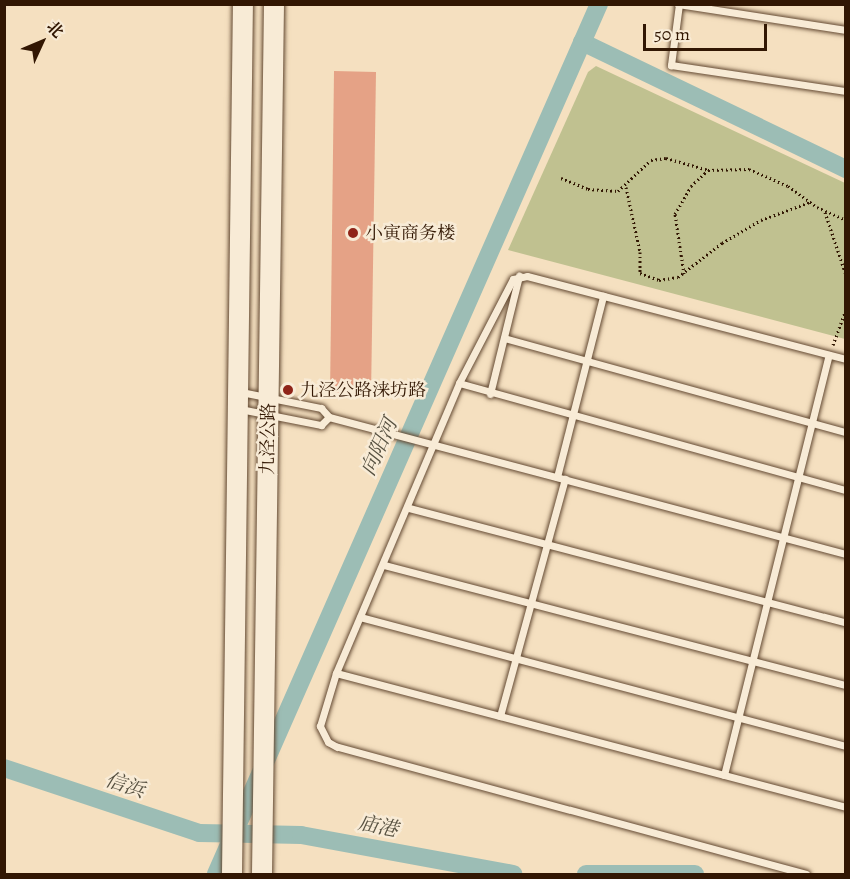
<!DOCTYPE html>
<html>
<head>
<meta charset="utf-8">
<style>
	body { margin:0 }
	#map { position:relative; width:850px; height:879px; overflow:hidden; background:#f5e0c0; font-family:Alegreya,"Noto Serif SC",serif }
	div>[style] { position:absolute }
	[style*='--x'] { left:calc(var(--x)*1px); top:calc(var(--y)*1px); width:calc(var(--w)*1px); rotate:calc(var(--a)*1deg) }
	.green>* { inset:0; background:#c0c190 }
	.canal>* { height:18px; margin:-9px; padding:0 9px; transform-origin:9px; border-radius:9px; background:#9cbdb5 }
	.building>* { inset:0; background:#e5a286 }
	.path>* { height:3px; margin-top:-1.5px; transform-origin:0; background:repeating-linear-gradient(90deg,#321703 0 1.5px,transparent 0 4.5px) }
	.roads { filter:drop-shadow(0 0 2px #634932) drop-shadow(0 0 2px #634932) }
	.service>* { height:7px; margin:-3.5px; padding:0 3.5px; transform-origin:3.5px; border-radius:3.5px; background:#f8ebd6 }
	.secondary>* { height:20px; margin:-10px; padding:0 10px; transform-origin:10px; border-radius:10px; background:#f8ebd6 }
	.dots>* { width:16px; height:16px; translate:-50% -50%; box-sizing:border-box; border:3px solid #f8ebd6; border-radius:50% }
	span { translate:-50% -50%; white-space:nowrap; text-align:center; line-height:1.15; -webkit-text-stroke:5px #f8ebd6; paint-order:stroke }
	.poi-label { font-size:18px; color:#321703 }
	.left { translate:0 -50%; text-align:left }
	.street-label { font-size:18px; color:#321703 }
	.water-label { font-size:20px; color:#575141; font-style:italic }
	.frame { position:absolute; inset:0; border:6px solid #321703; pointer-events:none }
	.north { position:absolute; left:12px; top:12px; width:60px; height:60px; -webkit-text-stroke:4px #f8ebd6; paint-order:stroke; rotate:46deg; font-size:16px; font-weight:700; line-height:24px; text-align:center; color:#321703 }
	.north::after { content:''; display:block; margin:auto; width:21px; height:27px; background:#321703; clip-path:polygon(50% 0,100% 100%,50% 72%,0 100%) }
	.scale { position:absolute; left:643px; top:24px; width:124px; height:27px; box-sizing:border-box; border:3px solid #321703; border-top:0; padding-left:8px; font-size:18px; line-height:21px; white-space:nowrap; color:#321703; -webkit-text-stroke:4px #f8ebd6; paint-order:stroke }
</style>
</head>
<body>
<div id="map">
	<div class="green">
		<i style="clip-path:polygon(596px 66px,845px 183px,845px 339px,508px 250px,588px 72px)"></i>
	</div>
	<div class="canal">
		<i style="--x:582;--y:42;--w:293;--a:25.7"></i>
		<i style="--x:4;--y:768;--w:206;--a:18.4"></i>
		<i style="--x:199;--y:833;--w:102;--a:1.1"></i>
		<i style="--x:301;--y:835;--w:216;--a:10.4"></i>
		<i style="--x:216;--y:874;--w:951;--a:-66.24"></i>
		<i style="--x:586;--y:874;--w:109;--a:0"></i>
	</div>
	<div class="building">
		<i style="clip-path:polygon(334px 71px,376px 72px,371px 396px,330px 395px)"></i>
	</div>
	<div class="path">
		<i style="--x:561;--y:178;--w:29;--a:22"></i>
		<i style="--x:588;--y:189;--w:30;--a:4"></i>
		<i style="--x:618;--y:191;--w:45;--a:-43.2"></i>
		<i style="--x:651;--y:160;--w:15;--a:-8"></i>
		<i style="--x:666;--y:158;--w:44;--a:15.9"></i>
		<i style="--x:708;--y:170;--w:41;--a:-1.4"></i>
		<i style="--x:749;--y:169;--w:43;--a:23.6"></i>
		<i style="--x:788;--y:186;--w:36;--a:36"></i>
		<i style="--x:817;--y:207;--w:32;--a:24"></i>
		<i style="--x:626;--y:187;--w:66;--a:77.8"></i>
		<i style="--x:640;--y:252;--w:21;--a:90"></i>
		<i style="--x:640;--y:273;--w:20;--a:20"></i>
		<i style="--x:659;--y:280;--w:19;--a:-9"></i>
		<i style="--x:678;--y:277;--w:56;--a:-37.7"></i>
		<i style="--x:722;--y:243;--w:45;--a:-30.5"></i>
		<i style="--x:761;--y:220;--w:52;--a:-20.2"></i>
		<i style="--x:825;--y:212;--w:66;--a:71.6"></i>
		<i style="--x:684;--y:274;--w:61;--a:-98.5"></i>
		<i style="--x:675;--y:214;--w:32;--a:-60"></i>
		<i style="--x:691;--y:186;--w:23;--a:-43"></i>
		<i style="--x:833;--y:345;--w:37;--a:-70"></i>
	</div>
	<div class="roads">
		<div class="service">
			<i style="--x:678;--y:4;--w:170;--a:8.8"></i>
			<i style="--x:679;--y:4;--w:62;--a:97.5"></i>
			<i style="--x:671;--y:65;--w:177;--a:8.5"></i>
			<i style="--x:504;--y:338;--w:355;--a:15.4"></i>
			<i style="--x:459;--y:383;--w:402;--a:15.5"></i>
			<i style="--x:241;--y:392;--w:82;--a:11.3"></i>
			<i style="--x:321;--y:408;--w:12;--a:48"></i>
			<i style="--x:329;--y:417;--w:535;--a:14.84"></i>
			<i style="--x:490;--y:394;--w:122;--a:-76.2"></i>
			<i style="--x:240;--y:409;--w:83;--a:11.2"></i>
			<i style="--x:321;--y:425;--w:11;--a:-45"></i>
			<i style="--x:557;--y:477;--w:187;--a:-75.7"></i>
			<i style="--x:409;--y:508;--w:452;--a:14.7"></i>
			<i style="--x:384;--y:565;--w:477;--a:14.6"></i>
			<i style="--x:360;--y:617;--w:503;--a:14.87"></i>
			<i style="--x:336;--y:673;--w:527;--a:14.72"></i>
			<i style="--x:500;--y:716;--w:246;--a:-74.7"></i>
			<i style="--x:724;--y:775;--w:433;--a:-76"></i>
			<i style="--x:806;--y:874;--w:486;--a:-164.8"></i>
			<i style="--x:337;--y:747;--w:10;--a:-151"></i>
			<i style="--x:328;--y:742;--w:18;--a:-117"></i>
			<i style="--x:320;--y:726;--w:55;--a:-73.2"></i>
			<i style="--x:336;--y:673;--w:315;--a:-67"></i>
			<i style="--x:459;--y:383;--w:117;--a:-62.6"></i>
			<i style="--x:513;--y:279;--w:14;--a:-12"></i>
			<i style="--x:527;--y:276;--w:330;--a:14.6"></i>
		</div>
		<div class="secondary">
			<i style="--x:232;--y:874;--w:870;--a:-89.28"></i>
			<i style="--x:262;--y:874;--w:870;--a:-89.21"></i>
		</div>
	</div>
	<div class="dots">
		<i style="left:353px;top:233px;background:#8f2418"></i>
		<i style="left:288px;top:390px;background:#8f2418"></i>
	</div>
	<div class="poi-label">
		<span class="left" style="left:365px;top:233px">小寅商务楼</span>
		<span class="left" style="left:300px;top:390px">九泾公路涞坊路</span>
	</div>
	<div class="street-label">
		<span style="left:268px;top:439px;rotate:-89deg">九泾公路</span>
	</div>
	<div class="water-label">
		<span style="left:379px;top:447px;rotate:-66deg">向阳河</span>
		<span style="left:125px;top:785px;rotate:18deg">信浜</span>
		<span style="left:378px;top:826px;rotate:11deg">庙港</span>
	</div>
	<div class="frame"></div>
	<div class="north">北</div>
	<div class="scale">50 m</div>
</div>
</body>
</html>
